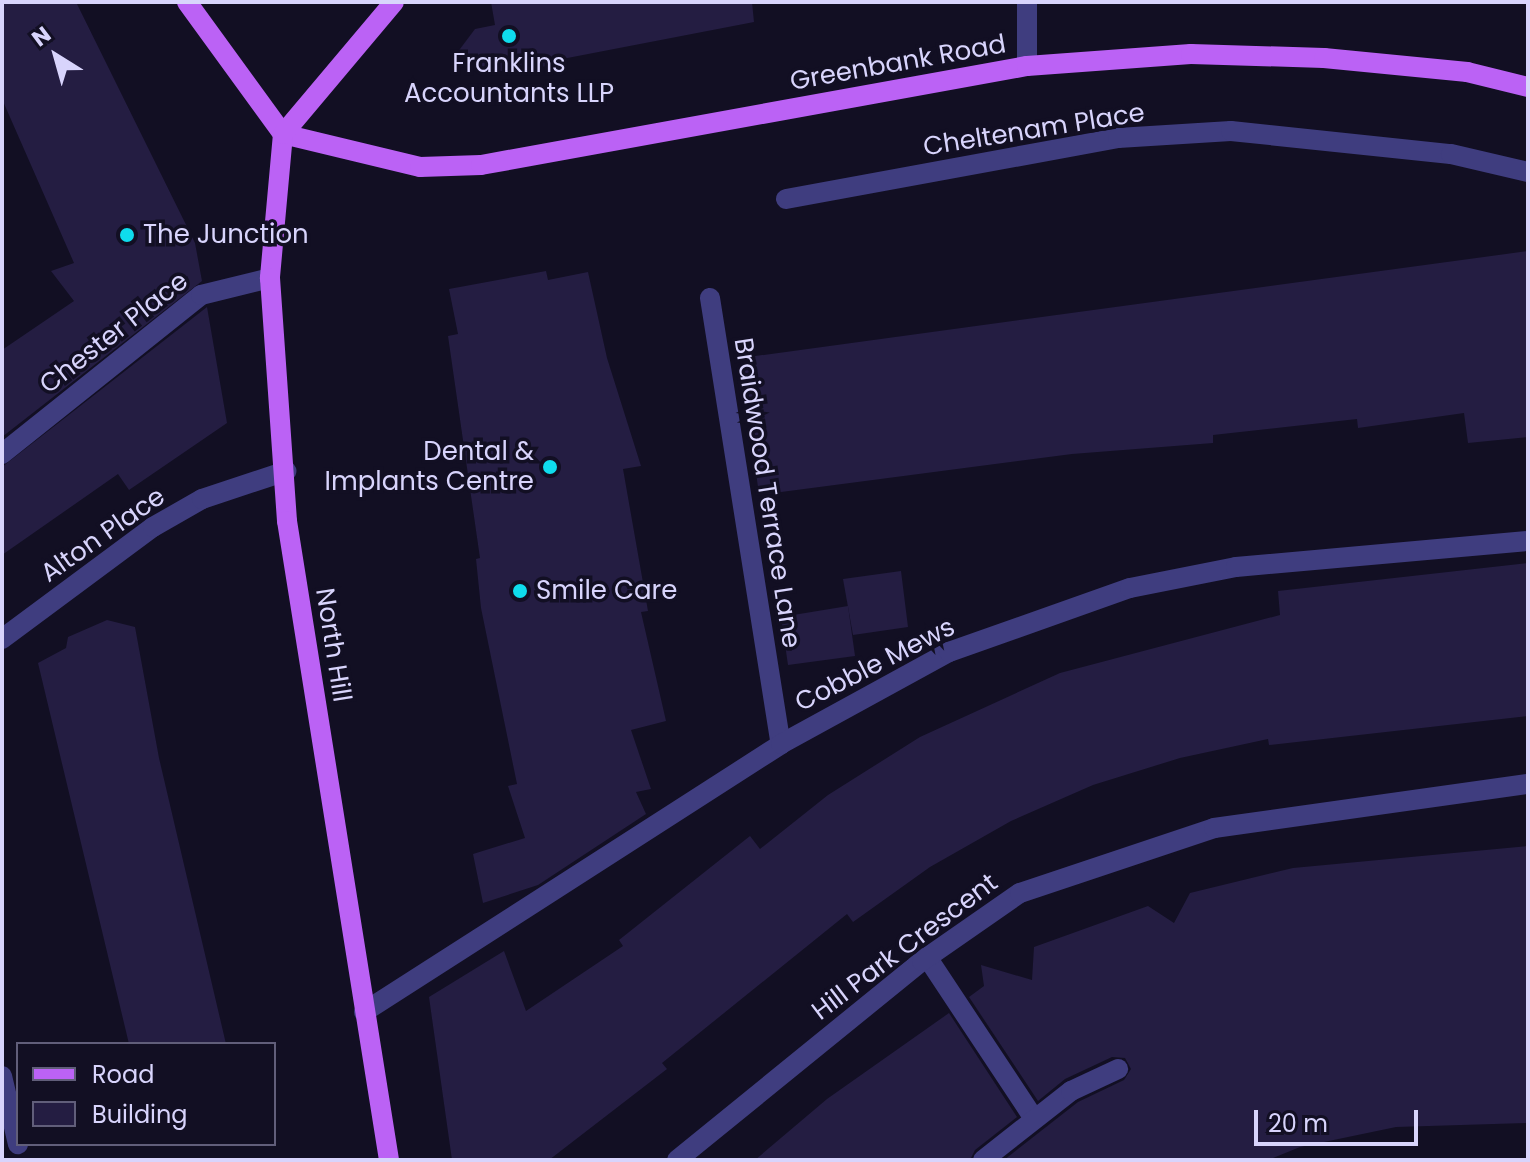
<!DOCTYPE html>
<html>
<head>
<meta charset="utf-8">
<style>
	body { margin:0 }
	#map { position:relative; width:1530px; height:1162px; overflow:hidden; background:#120f23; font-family:Poppins,sans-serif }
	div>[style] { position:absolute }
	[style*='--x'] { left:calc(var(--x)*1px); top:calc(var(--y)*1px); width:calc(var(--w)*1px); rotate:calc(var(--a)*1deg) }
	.building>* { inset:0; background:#241d42 }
	.minor>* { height:20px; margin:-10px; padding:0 10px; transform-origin:10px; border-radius:10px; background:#3f3d7f }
	.major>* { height:20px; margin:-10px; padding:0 10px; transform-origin:10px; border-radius:10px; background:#bb62f5 }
	.dots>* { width:22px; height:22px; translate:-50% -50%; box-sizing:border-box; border:4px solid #120f23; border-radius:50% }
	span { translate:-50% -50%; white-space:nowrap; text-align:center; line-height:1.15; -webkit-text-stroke:7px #120f23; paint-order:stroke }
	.street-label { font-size:26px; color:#d8d4fc }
	.poi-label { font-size:26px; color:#d8d4fc }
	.left { translate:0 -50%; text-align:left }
	.right { translate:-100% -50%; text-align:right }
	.frame { position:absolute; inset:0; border:4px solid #d8d4fc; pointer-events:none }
	.legend { position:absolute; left:16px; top:1042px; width:260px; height:104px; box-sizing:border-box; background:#120f23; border:2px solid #615e7a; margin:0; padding:10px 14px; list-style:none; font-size:24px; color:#d8d4fc }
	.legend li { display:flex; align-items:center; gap:16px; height:40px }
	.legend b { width:40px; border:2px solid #615e7a }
	.north { position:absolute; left:16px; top:16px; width:80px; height:80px; -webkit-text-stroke:6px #120f23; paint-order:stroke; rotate:323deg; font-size:22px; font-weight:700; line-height:32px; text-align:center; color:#d8d4fc }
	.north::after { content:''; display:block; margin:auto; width:28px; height:36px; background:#d8d4fc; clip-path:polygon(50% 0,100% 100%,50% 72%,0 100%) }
	.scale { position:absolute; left:1254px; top:1110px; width:164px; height:36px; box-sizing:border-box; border:4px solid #d8d4fc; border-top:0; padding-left:10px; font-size:24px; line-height:28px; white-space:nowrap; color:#d8d4fc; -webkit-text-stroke:6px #120f23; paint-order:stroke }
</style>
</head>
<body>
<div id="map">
	<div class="building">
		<i style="clip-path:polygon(2px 2px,76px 2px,195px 243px,202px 281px,2px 437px,2px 350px,74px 301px,51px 271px,74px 263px,2px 99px)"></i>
		<i style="clip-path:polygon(491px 2px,752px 2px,754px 22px,557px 60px,558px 65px,483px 73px,454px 57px,475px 29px,495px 25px)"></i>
		<i style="clip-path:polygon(1528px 251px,1528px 437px,1468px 443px,1464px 413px,1358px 428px,1357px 419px,1213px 435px,1213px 443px,1072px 454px,759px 495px,741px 358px)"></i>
		<i style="clip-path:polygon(546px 271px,548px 280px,588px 272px,607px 358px,641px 466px,623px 469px,648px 611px,641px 612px,666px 721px,631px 730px,651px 789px,636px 792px,646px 814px,538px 885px,483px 903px,473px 854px,525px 838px,508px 786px,517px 784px,481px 608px,476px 559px,480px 558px,448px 336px,458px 334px,449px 289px)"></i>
		<i style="clip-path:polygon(207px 307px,227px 423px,129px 490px,118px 474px,2px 555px,2px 467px)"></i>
		<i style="clip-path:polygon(1528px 563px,1528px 716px,1269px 745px,1268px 739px,1180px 758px,1093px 785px,1011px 821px,930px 867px,853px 922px,847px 914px,662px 1063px,667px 1069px,549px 1160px,452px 1160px,429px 997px,504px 951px,526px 1011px,623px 946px,619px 940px,750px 836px,760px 849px,828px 795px,920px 737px,1060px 673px,1280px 615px,1278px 591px)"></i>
		<i style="clip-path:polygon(901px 571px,908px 627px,853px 635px,843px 579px)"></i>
		<i style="clip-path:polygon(848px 606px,855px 656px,788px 665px,781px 617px)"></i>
		<i style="clip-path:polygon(107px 620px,135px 627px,159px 758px,226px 1044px,129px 1044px,38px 663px,66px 648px,68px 637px)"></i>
		<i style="clip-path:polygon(1528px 846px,1528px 1123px,1396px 1127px,1300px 1147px,1268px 1160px,1004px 1160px,1078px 1102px,1124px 1080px,1131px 1069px,1125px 1058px,1112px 1057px,1065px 1079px,1038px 1101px,969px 997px,984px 986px,981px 965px,1032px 980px,1034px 947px,1148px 906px,1174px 923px,1190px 893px,1293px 868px)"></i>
		<i style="clip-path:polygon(949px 1013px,1017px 1117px,975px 1150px,970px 1160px,755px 1160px,827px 1099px)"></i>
	</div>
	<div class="minor">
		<i style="--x:1027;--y:66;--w:64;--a:-90"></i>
		<i style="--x:786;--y:199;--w:338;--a:-10.4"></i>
		<i style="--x:1118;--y:138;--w:113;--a:-3.5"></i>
		<i style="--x:1231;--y:131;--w:221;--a:6"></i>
		<i style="--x:1451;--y:154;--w:79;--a:13.2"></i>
		<i style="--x:710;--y:298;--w:452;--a:81"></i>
		<i style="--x:2;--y:454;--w:255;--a:-38.6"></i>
		<i style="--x:201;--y:295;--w:71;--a:-13.8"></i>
		<i style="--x:2;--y:639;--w:188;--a:-36.6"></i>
		<i style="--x:153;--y:527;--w:56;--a:-29.7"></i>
		<i style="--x:202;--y:499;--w:89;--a:-18.4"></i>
		<i style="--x:927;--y:957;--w:192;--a:56.5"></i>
		<i style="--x:364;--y:1012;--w:496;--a:-32.7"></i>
		<i style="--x:781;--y:744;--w:192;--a:-28.7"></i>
		<i style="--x:949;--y:652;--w:192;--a:-19.5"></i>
		<i style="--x:1130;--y:588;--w:108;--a:-11.2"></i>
		<i style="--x:1236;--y:567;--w:293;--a:-5.1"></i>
		<i style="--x:2;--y:1076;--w:70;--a:76.8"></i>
		<i style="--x:677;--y:1160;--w:316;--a:-39.1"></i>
		<i style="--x:922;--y:961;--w:119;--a:-34.8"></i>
		<i style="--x:1020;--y:893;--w:205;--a:-18.5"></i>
		<i style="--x:1214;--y:828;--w:317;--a:-8"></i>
		<i style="--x:983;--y:1160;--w:112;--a:-38.1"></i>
		<i style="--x:1071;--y:1091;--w:52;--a:-25.1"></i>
	</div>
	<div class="major">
		<i style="--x:187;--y:2;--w:163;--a:54"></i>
		<i style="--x:283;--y:134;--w:141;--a:13.5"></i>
		<i style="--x:420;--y:167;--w:61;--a:-1.9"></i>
		<i style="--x:481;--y:165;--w:555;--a:-10.28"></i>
		<i style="--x:1027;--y:66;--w:164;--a:-4.2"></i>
		<i style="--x:1191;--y:54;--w:133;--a:1.7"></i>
		<i style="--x:1324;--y:58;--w:144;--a:5.6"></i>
		<i style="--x:1467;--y:72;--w:63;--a:13.8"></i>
		<i style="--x:283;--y:134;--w:145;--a:95.2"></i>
		<i style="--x:270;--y:278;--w:244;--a:86"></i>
		<i style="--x:287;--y:521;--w:647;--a:80.93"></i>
		<i style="--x:283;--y:134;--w:172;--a:-49.9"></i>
	</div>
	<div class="dots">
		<i style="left:509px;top:36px;background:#0fdced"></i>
		<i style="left:127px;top:235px;background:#0fdced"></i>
		<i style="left:550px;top:467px;background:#0fdced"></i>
		<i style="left:520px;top:591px;background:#0fdced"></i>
	</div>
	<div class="street-label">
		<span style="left:898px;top:63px;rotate:-10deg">Greenbank Road</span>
		<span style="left:1034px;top:130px;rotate:-9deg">Cheltenam Place</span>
		<span style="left:114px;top:333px;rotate:-38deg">Chester Place</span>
		<span style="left:767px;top:493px;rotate:81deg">Braidwood Terrace Lane</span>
		<span style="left:103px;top:535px;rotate:-35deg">Alton Place</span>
		<span style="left:333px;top:645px;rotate:81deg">North Hill</span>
		<span style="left:875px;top:665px;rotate:-27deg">Cobble Mews</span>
		<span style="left:905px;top:947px;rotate:-37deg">Hill Park Crescent</span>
	</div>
	<div class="poi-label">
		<span style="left:509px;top:79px">Franklins<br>Accountants LLP</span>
		<span class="left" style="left:143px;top:235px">The Junction</span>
		<span class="right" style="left:534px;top:467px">Dental &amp;<br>Implants Centre</span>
		<span class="left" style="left:536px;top:591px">Smile Care</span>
	</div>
	<div class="frame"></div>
	<ul class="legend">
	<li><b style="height:10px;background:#bb62f5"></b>Road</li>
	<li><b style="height:22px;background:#241d42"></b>Building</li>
	</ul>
	<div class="north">N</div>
	<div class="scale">20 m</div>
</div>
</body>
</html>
